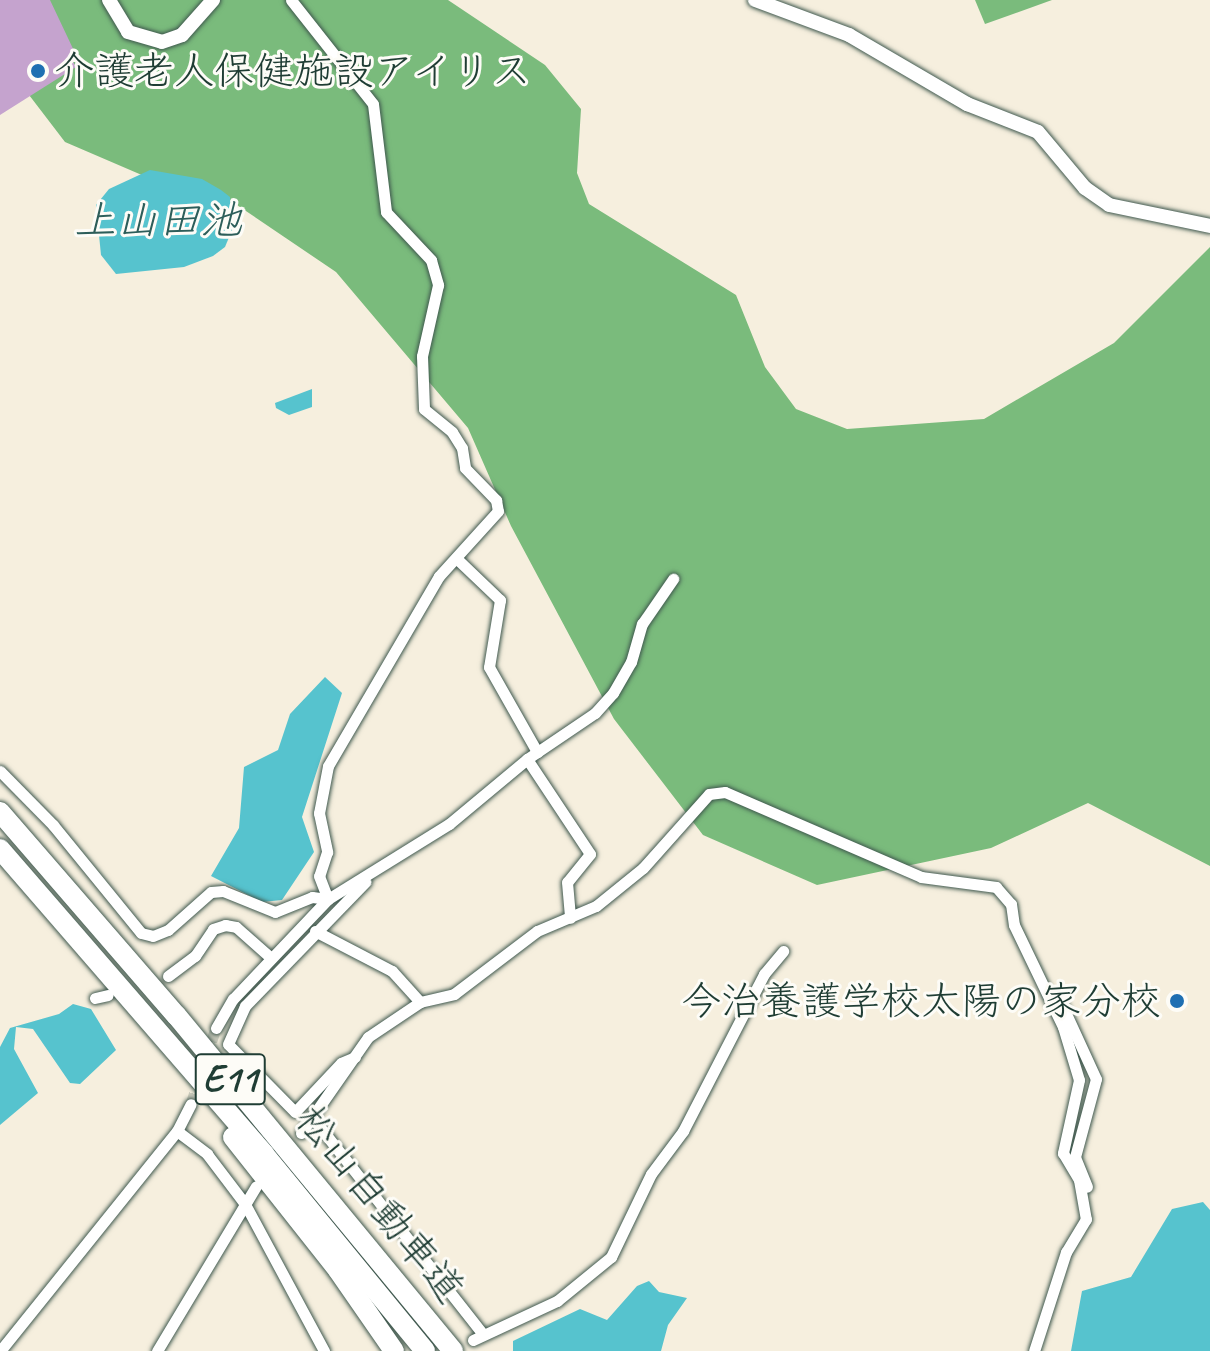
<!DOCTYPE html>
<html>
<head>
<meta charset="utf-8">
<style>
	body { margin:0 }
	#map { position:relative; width:1210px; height:1351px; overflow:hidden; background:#f6efde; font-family:Caveat,"Klee One",sans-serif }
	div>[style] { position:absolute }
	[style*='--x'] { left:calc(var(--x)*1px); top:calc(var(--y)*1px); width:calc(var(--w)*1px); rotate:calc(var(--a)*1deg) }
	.forest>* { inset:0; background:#7abb7c }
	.water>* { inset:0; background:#56c3ce }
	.building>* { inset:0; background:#c5a3ce }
	.minor-tunnel>* { height:11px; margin-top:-5.5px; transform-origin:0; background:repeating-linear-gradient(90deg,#cbcbbc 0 11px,transparent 0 16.5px) }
	.roads { filter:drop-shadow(0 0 2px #3f584e) drop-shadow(0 0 2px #3f584e) }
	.minor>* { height:11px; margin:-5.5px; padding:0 5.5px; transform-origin:5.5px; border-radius:5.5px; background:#fff }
	.tertiary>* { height:14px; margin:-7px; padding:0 7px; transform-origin:7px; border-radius:7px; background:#fff }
	.motorway>* { height:20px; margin:-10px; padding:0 10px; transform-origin:10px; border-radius:10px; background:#fff }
	.dots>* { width:22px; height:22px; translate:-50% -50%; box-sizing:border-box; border:4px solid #fdfcf7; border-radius:50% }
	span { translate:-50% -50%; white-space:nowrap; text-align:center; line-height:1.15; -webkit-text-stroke:6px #fdfcf7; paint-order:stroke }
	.shield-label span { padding:2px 6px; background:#fdfcf7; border:2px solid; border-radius:6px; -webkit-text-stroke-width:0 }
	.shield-label { font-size:38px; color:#1f3d34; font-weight:700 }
	.poi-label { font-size:40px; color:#1f3d34 }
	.left { translate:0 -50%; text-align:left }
	.right { translate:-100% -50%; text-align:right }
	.street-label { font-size:40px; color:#1f3d34 }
	.water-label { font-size:42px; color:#2d5e5a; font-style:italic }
</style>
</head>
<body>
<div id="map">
	<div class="forest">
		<i style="clip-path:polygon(0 0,448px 0,545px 65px,581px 109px,577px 173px,589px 204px,736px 295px,765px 367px,796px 409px,847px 429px,984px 419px,1114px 343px,1210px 247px,1210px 866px,1088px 803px,991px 848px,817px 885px,703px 835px,614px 719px,511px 526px,468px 428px,336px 272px,237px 205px,172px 188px,65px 142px,0 57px)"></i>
		<i style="clip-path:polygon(975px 0,1052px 0,985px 24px)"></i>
	</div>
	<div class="water">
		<i style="clip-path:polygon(150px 170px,202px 179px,221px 190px,230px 197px,232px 230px,225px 247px,213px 256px,184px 267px,116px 274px,101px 255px,96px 205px,109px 189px)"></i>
		<i style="clip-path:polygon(312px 389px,312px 407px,289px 415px,276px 408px,275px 403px)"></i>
		<i style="clip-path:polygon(325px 677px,342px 693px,302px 817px,314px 852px,282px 900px,262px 902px,211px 876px,239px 828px,244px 767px,278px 750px,290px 714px)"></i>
		<i style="clip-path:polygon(73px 1004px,91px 1009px,116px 1050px,80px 1084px,70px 1083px,33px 1029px,16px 1027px,14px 1049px,38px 1093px,0 1125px,0 1047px,10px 1028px,59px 1014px)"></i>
		<i style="clip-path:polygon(1203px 1202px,1210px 1210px,1210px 1351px,1071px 1351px,1082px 1291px,1131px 1277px,1172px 1209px)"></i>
		<i style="clip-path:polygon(649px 1281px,659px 1292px,687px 1298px,668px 1325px,661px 1351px,513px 1351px,513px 1341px,580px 1309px,607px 1320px,637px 1286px)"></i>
	</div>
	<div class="building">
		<i style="clip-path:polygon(0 0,50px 0,76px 55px,71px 58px,76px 67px,0 115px)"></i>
	</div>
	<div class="minor-tunnel">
		<i style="--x:191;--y:1104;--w:80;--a:-71.8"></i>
	</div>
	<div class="roads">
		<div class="minor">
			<i style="--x:291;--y:0;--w:132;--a:51.7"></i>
			<i style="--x:373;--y:104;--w:109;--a:83.1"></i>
			<i style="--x:386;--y:212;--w:66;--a:46.8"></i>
			<i style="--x:431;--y:260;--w:26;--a:74"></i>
			<i style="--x:438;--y:285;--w:73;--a:102.7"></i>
			<i style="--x:422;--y:356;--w:53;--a:87.8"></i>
			<i style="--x:424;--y:409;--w:36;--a:39"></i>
			<i style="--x:452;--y:432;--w:19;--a:58"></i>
			<i style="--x:462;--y:448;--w:20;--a:81"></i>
			<i style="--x:465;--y:468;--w:45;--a:45.9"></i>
			<i style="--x:496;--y:500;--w:11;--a:80"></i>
			<i style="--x:498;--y:511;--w:88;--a:132.2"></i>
			<i style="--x:439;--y:576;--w:220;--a:120.3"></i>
			<i style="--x:328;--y:766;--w:48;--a:100.8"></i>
			<i style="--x:319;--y:813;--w:40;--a:78"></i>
			<i style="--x:327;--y:852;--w:25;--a:108"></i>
			<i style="--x:319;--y:876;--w:25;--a:69"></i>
			<i style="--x:456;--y:558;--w:61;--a:43.7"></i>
			<i style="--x:500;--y:600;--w:68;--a:99.3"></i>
			<i style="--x:489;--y:667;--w:98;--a:60.5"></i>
			<i style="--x:527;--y:759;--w:114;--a:56.4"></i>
			<i style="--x:590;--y:854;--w:36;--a:129"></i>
			<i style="--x:567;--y:882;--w:36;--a:85"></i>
			<i style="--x:0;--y:771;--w:76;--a:45.5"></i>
			<i style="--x:53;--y:825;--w:139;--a:50.8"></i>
			<i style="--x:141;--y:933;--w:12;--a:14"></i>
			<i style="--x:153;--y:936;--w:16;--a:-22"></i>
			<i style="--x:168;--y:930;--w:57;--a:-41.5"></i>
			<i style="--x:211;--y:892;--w:12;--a:-5"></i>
			<i style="--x:223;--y:891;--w:56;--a:22"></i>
			<i style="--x:275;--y:912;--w:40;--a:-22"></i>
			<i style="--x:312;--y:897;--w:16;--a:7"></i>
			<i style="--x:315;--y:931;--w:87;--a:27.5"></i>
			<i style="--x:392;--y:971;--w:42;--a:47.9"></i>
			<i style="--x:168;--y:976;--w:34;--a:-37"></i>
			<i style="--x:195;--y:956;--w:32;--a:-56"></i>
			<i style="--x:213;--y:929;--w:13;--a:-18"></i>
			<i style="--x:225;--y:925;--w:11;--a:10"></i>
			<i style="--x:236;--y:927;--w:47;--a:41.5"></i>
			<i style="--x:1058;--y:996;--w:91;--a:65.4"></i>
			<i style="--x:1096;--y:1079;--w:81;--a:105.1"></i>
			<i style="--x:1075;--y:1157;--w:32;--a:68"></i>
			<i style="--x:95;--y:998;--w:13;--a:-13"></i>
			<i style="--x:216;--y:1028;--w:34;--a:-60"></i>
			<i style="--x:233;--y:999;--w:138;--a:-46.5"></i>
			<i style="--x:328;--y:899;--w:142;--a:-31.8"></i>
			<i style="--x:449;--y:824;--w:102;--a:-39.8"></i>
			<i style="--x:527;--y:759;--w:82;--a:-34.1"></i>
			<i style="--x:595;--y:713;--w:27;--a:-48"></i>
			<i style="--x:613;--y:693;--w:36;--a:-60"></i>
			<i style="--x:631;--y:662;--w:40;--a:-74"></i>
			<i style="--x:642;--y:624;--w:55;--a:-55.4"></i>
			<i style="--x:355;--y:1057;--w:15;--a:157"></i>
			<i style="--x:341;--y:1063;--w:67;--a:133.2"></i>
			<i style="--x:295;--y:1112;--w:95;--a:-134.6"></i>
			<i style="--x:228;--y:1044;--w:42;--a:-65.9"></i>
			<i style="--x:245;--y:1006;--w:173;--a:-45.9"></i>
			<i style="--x:312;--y:1117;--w:276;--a:51.8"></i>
			<i style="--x:177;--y:1131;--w:38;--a:37"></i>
			<i style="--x:207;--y:1154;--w:63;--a:52.8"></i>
			<i style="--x:245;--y:1204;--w:167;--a:61.7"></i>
			<i style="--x:301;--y:1133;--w:117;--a:-55.1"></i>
			<i style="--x:368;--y:1037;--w:63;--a:-33.9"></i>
			<i style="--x:420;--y:1002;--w:35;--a:-13"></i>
			<i style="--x:454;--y:994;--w:104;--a:-37.2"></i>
			<i style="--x:537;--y:931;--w:64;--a:-23"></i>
			<i style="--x:596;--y:906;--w:60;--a:-39"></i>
			<i style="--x:643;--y:868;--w:99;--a:-48.3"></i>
			<i style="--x:709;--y:794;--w:16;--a:-7"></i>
			<i style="--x:725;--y:792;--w:214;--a:23.4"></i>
			<i style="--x:921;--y:877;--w:76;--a:7.6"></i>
			<i style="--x:996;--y:887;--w:23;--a:49"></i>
			<i style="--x:1011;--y:904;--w:21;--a:82"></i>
			<i style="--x:1014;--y:925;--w:113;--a:64.3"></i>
			<i style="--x:1063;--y:1027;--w:55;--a:73.2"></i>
			<i style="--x:1079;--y:1080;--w:75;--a:102.4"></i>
			<i style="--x:1063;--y:1153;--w:31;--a:59"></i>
			<i style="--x:1079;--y:1180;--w:40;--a:80"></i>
			<i style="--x:1086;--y:1219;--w:39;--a:121"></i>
			<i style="--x:1066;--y:1252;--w:104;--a:107.9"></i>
			<i style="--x:473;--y:1340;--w:93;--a:-24.9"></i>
			<i style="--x:557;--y:1301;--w:70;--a:-39.2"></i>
			<i style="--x:611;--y:1257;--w:92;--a:-64.3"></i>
			<i style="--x:651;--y:1174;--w:54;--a:-53.3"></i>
			<i style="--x:683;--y:1131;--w:177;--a:-62.7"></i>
			<i style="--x:764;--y:974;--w:30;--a:-50"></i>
			<i style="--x:0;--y:1351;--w:282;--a:-51.2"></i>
			<i style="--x:177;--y:1131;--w:30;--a:-63"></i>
			<i style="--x:157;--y:1351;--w:192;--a:-59"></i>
		</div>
		<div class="tertiary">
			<i style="--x:109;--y:0;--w:37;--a:59"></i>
			<i style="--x:128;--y:32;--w:35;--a:16"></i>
			<i style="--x:162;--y:42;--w:21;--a:-19"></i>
			<i style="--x:182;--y:35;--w:47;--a:-48.5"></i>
			<i style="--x:755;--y:0;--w:100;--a:20.4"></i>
			<i style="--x:849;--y:35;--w:137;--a:30.3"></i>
			<i style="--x:967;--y:104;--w:76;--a:21.5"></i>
			<i style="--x:1038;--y:132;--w:73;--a:50"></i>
			<i style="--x:1085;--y:188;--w:29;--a:35"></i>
			<i style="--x:1109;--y:205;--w:103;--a:11.7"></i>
		</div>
		<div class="motorway">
			<i style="--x:0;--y:812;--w:270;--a:49.1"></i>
			<i style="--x:177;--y:1016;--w:434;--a:50.5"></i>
			<i style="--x:0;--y:849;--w:403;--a:49.1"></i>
			<i style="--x:264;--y:1154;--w:254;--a:50.7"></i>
			<i style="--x:233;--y:1137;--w:169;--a:51.7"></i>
			<i style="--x:338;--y:1270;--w:98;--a:55.3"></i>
		</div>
	</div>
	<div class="dots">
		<i style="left:38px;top:71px;background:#1f6fb2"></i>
		<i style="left:1177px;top:1001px;background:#1f6fb2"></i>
	</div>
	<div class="shield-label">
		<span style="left:230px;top:1079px">E11</span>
	</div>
	<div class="poi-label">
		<span class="left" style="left:54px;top:71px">介護老人保健施設アイリス</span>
		<span class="right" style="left:1161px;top:1001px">今治養護学校太陽の家分校</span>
	</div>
	<div class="street-label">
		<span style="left:380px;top:1204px;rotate:51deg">松山自動車道</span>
	</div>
	<div class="water-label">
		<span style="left:158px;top:221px">上山田池</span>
	</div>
</div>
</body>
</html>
